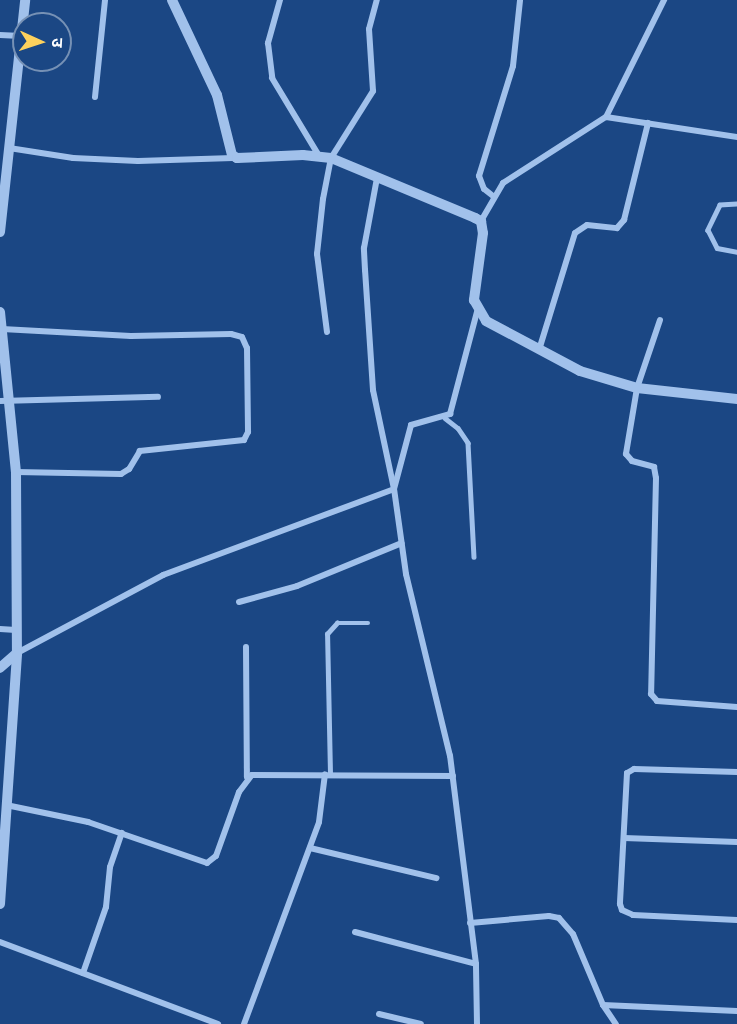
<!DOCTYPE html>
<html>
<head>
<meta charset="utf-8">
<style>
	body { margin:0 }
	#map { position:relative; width:737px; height:1024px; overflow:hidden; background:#1b4784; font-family:"Asap Condensed","Noto Sans Devanagari",sans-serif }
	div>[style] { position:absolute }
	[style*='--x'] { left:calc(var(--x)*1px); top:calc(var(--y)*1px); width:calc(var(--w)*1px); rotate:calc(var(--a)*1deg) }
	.service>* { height:4.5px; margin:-2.25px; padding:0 2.25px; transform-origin:2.25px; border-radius:2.25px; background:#a1c1eb }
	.minor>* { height:6px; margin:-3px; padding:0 3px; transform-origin:3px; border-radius:3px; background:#a1c1eb }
	.tertiary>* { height:10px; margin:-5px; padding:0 5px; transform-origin:5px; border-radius:5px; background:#a1c1eb }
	span { translate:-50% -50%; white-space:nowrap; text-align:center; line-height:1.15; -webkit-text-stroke:5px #1b4784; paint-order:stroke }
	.north { position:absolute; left:12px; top:12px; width:60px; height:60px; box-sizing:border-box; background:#1b4784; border:2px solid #7691b5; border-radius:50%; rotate:93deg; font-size:16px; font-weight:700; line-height:24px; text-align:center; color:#fff }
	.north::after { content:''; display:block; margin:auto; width:21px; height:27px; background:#fdd15d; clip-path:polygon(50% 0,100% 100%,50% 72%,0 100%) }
</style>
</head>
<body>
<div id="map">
	<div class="service">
		<i style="--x:737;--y:204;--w:17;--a:177"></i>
		<i style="--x:720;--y:205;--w:28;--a:116"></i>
		<i style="--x:708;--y:230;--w:20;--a:63"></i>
		<i style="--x:717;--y:248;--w:20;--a:11"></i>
		<i style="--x:445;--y:418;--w:16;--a:38"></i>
		<i style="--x:458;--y:428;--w:18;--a:56"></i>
		<i style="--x:468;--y:443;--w:114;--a:87"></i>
		<i style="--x:330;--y:774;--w:140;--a:-91.2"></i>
		<i style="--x:327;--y:634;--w:15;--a:-48"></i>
		<i style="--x:337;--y:623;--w:31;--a:0"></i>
	</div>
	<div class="minor">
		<i style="--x:280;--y:0;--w:45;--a:105.6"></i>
		<i style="--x:268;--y:43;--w:35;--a:83"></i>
		<i style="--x:272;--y:78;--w:91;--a:58.9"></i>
		<i style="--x:0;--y:35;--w:21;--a:3"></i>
		<i style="--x:95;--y:97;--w:98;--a:-84.1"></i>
		<i style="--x:606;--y:117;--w:133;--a:8.7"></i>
		<i style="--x:9;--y:148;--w:65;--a:8.9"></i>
		<i style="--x:73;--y:158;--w:65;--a:2.6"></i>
		<i style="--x:138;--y:161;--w:95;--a:-1.8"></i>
		<i style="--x:493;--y:196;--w:11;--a:-142"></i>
		<i style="--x:484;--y:189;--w:14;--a:-111"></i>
		<i style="--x:479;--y:176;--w:115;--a:-72.8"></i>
		<i style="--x:513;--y:66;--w:66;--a:-83.9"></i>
		<i style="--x:481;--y:221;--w:44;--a:-59.9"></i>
		<i style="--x:503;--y:183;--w:122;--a:-32.7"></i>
		<i style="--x:606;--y:117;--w:131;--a:-63.6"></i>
		<i style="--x:660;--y:320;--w:72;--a:108.7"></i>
		<i style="--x:637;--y:388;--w:67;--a:99.5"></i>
		<i style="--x:626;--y:454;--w:9;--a:49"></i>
		<i style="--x:632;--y:461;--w:23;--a:15"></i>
		<i style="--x:654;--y:467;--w:11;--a:80"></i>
		<i style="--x:656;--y:478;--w:216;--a:91.3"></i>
		<i style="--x:651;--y:694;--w:9;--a:49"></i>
		<i style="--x:657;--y:701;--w:80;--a:4.3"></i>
		<i style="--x:2;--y:329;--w:129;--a:3.1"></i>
		<i style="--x:131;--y:336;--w:100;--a:-1.1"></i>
		<i style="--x:231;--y:334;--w:11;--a:15"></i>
		<i style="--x:242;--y:337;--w:12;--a:66"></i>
		<i style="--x:247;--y:348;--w:84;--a:89.3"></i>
		<i style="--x:248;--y:432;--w:9;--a:117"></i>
		<i style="--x:244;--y:440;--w:105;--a:174"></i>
		<i style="--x:140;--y:451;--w:21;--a:121"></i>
		<i style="--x:129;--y:469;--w:9;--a:148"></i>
		<i style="--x:121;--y:474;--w:105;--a:-178.9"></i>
		<i style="--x:327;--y:332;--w:79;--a:-97.3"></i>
		<i style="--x:317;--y:254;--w:55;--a:-83.8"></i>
		<i style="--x:323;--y:199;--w:42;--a:-79"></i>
		<i style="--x:331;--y:158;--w:79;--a:-57.9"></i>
		<i style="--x:373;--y:91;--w:62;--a:-93.7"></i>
		<i style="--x:369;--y:29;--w:30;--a:-75"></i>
		<i style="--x:539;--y:350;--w:122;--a:-72.9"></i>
		<i style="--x:575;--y:233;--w:14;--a:-34"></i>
		<i style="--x:587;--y:225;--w:30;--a:6"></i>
		<i style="--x:617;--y:228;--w:11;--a:-49"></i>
		<i style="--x:624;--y:220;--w:100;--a:-76.1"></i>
		<i style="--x:0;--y:401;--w:158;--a:-1.5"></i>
		<i style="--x:239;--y:602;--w:60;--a:-15.4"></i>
		<i style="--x:297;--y:586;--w:113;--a:-22.3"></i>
		<i style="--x:0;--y:629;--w:16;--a:4"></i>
		<i style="--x:246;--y:647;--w:130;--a:89.6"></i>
		<i style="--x:17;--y:653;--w:166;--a:-28.1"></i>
		<i style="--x:163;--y:575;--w:246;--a:-20.4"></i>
		<i style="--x:394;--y:489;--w:101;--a:-102"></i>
		<i style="--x:373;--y:390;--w:120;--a:-93.8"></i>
		<i style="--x:365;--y:270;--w:22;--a:-93"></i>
		<i style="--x:364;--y:248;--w:71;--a:-79.5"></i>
		<i style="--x:737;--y:772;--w:103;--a:-178.3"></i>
		<i style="--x:634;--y:769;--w:8;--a:150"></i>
		<i style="--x:627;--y:773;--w:131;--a:93.1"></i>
		<i style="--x:620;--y:904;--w:6;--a:72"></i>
		<i style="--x:622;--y:910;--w:12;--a:24"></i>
		<i style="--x:633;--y:915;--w:104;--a:2.8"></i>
		<i style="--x:6;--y:805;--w:84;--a:11.7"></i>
		<i style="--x:88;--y:822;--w:126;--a:19"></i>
		<i style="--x:207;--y:863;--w:11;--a:-38"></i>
		<i style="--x:216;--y:856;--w:68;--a:-70.2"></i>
		<i style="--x:239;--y:792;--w:21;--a:-53"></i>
		<i style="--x:252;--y:775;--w:201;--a:0.3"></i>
		<i style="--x:624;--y:838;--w:113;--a:2"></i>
		<i style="--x:310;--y:848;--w:130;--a:13.4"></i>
		<i style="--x:470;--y:923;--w:79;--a:-5.1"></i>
		<i style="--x:549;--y:916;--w:10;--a:11"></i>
		<i style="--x:559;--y:918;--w:21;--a:49"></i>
		<i style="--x:573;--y:934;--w:77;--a:67.1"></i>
		<i style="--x:603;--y:1005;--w:23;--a:56"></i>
		<i style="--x:355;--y:932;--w:125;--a:14.8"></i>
		<i style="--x:0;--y:942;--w:233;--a:20.6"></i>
		<i style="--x:83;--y:973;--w:70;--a:-70.8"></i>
		<i style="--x:106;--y:907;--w:40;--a:-84.3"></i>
		<i style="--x:110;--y:867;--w:36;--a:-71"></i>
		<i style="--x:603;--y:1005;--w:134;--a:2.6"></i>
		<i style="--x:379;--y:1014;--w:43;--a:13.4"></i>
		<i style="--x:244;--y:1024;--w:215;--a:-69.6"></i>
		<i style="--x:319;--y:822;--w:48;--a:-82.9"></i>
		<i style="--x:477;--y:1024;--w:60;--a:-91"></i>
		<i style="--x:476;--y:964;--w:210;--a:-97.1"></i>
		<i style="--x:450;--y:756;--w:187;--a:-103.6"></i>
		<i style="--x:406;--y:574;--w:86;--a:-98"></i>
		<i style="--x:394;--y:489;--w:66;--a:-75.1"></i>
		<i style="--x:411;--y:425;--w:41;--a:-15.8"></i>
		<i style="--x:450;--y:414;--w:106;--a:-75.2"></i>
	</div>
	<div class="tertiary">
		<i style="--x:172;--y:0;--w:105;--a:64.7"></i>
		<i style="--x:217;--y:95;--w:62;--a:76"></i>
		<i style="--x:232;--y:155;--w:6;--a:31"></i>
		<i style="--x:237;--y:158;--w:66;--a:-2.6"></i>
		<i style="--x:303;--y:155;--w:28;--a:6"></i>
		<i style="--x:331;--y:158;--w:156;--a:22.6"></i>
		<i style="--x:475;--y:218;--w:7;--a:27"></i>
		<i style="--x:481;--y:221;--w:12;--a:81"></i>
		<i style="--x:483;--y:233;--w:68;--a:97.7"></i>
		<i style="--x:474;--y:300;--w:24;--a:60"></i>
		<i style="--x:486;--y:321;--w:106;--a:28"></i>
		<i style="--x:580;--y:371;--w:59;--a:16.6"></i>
		<i style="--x:637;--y:388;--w:101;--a:6.3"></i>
		<i style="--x:0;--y:232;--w:233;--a:-83.8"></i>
		<i style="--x:0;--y:312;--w:161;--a:84.3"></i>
		<i style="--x:16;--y:472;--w:181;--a:89.7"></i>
		<i style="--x:17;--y:653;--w:23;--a:139"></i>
		<i style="--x:0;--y:904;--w:252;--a:-86.1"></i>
	</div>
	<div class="north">उ</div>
</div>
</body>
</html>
